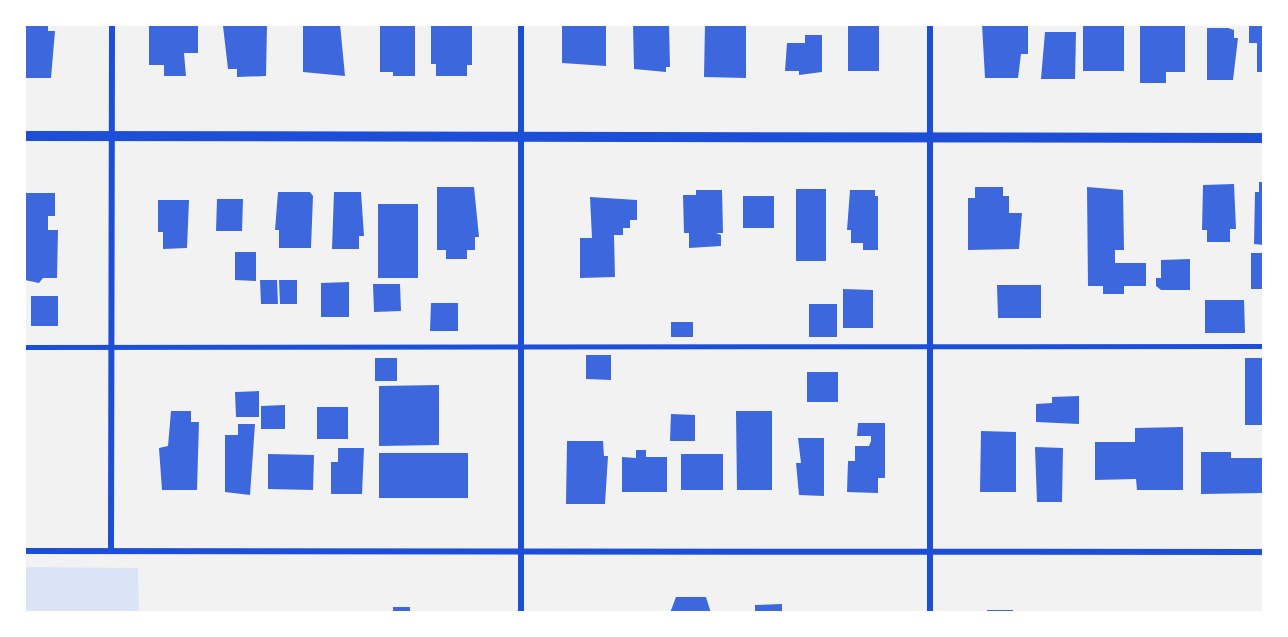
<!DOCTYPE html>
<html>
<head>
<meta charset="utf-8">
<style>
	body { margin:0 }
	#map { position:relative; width:1288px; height:637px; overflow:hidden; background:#f2f2f2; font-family:"Fira Sans",sans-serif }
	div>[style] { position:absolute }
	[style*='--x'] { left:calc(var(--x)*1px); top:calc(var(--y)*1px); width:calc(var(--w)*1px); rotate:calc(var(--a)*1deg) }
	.green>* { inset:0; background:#dbe4f7 }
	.building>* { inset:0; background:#3d67dc }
	.service>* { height:4.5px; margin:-2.25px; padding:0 2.25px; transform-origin:2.25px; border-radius:2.25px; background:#1d4ed8 }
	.minor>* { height:6px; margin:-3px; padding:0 3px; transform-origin:3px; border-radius:3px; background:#1d4ed8 }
	.tertiary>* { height:10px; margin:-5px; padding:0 5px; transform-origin:5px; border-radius:5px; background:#1d4ed8 }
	span { translate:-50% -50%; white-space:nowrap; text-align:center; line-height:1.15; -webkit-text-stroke:6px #fff; paint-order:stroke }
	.frame { position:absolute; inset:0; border:26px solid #fff; pointer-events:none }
</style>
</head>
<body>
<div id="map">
	<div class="green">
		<i style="clip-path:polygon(24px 567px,138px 568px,139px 613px,24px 613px)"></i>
	</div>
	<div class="building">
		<i style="clip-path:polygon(24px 24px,48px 24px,48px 31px,55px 31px,51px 78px,25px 78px)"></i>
		<i style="clip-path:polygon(157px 24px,198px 25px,198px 53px,184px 53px,186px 76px,164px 76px,164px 65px,149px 65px,149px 26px)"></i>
		<i style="clip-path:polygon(303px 24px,340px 24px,345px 76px,303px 72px)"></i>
		<i style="clip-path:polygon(380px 24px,415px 24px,415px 76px,393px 76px,393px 72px,380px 72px)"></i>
		<i style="clip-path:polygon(431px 24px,472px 24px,472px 65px,467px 65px,467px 76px,436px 76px,436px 64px,431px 64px)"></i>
		<i style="clip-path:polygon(562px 24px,606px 24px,606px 66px,562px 63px)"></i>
		<i style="clip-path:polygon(633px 24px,669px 24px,670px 67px,666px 67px,666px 72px,634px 69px)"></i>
		<i style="clip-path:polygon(705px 24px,746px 24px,746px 78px,704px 77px)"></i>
		<i style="clip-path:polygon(982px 24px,1028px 26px,1028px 54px,1021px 54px,1018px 78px,985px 78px)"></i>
		<i style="clip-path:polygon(1083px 24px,1124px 24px,1124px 71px,1083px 71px)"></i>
		<i style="clip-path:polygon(1140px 24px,1185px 24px,1185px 72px,1166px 72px,1166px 83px,1140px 83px)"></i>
		<i style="clip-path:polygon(1249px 24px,1264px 24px,1264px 72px,1257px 72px,1257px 43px,1249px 43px)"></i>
		<i style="clip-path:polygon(267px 25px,266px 76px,237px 77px,237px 69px,228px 69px,223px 26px)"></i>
		<i style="clip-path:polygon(848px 26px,879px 26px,879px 71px,848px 71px)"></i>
		<i style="clip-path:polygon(1207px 28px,1228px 28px,1234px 30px,1234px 38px,1238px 38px,1233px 80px,1207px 80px)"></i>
		<i style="clip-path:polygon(1045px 32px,1076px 32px,1075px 79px,1041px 79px)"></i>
		<i style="clip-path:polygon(805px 35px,822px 35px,822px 72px,799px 75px,799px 71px,785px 71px,787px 43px,805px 43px)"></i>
		<i style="clip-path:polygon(1259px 182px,1264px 182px,1264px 245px,1254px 244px,1255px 192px,1259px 192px)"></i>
		<i style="clip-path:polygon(1234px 184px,1236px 229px,1230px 229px,1230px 242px,1207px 242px,1207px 230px,1202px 230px,1203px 185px)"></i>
		<i style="clip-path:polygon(437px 187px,474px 187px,479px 237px,475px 237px,475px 250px,467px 250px,467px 259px,446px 259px,446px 250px,437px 250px)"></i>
		<i style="clip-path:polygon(975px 187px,1003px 187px,1003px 196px,1009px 196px,1009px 213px,1022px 213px,1019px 249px,968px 250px,968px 198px,975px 198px)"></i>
		<i style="clip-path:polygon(1087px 187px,1123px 190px,1124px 250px,1115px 250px,1115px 263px,1146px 263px,1146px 286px,1124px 286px,1124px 294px,1103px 294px,1103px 286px,1088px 286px)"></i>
		<i style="clip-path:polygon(796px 189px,826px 189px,826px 261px,796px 261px)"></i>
		<i style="clip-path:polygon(696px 190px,722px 190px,723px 233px,716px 233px,721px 235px,721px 246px,689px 248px,689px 233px,684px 233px,683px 195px,696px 195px)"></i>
		<i style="clip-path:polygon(850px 190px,875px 190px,875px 196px,878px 196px,878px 250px,863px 250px,863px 243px,851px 243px,851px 230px,847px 230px)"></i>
		<i style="clip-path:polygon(278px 192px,310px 192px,313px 196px,311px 248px,279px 248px,279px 230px,275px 230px)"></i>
		<i style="clip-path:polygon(334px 192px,361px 192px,364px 236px,359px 236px,359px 249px,332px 249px)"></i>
		<i style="clip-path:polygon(26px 193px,55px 193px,55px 216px,48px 216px,48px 230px,58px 230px,57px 278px,43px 278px,39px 283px,25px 280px)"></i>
		<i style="clip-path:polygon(743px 196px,774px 196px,774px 228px,743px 228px)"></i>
		<i style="clip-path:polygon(590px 197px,637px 200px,637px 220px,630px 220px,630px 228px,623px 228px,623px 235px,614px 235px,615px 277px,580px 278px,580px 238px,592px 238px)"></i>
		<i style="clip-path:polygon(217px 199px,243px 199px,242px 231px,216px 231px)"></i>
		<i style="clip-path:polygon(158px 200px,189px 200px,187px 248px,163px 249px,163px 232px,158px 232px)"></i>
		<i style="clip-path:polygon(378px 204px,418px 204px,418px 278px,378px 278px)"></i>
		<i style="clip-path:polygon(235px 252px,256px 252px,256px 281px,235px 280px)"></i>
		<i style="clip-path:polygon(1251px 253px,1264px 253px,1264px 289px,1251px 289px)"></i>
		<i style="clip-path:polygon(1190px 259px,1190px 290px,1161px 290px,1156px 286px,1156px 278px,1161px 278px,1161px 260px)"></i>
		<i style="clip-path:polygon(260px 280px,277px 280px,278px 304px,261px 304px)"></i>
		<i style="clip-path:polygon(279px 280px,297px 280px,297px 304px,280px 304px)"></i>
		<i style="clip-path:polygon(349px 282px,349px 317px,321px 317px,321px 283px)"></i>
		<i style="clip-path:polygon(373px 284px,400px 284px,401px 311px,374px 312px)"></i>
		<i style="clip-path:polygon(997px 285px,1041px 285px,1041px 318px,998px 318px)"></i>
		<i style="clip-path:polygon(843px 289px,873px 290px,873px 328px,843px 328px)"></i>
		<i style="clip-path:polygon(31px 296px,58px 296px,58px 326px,31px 326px)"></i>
		<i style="clip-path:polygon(1205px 300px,1244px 300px,1245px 333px,1205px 333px)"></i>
		<i style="clip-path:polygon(431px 303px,458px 303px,458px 331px,430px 331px)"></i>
		<i style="clip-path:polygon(809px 304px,837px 304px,837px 337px,809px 337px)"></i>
		<i style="clip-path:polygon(671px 322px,693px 322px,693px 337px,671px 337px)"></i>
		<i style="clip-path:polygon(586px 355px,611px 355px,611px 380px,586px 379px)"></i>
		<i style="clip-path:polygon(375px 358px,397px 358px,397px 381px,375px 381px)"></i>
		<i style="clip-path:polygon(1245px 358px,1264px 358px,1264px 425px,1245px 425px)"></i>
		<i style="clip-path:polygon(807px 372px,838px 372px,838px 402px,807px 402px)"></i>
		<i style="clip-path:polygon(439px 385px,439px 445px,379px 446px,379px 386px)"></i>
		<i style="clip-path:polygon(259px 391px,259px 417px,236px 417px,235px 392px)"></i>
		<i style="clip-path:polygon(1079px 396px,1079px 424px,1036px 422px,1036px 404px,1052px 403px,1052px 397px)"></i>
		<i style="clip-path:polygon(285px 405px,285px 429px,261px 429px,261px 406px)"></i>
		<i style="clip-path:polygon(317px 407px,348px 407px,348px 439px,317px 439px)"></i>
		<i style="clip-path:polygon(171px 411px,191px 411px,191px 422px,199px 422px,197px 490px,162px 490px,159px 448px,168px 446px)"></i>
		<i style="clip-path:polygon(736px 411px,772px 411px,772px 490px,737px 490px)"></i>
		<i style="clip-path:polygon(671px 414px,695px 415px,695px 441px,670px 441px)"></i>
		<i style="clip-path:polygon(858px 423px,885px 423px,885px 478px,878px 478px,878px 493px,847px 492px,848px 461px,855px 461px,855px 446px,869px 446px,871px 441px,871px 436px,857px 436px)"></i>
		<i style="clip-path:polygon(238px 424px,255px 424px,250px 495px,225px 492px,225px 435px,238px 435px)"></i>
		<i style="clip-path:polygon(1183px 427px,1183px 490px,1137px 490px,1136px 479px,1095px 480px,1095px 442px,1135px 442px,1135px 428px)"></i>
		<i style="clip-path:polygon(981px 431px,1016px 432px,1016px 492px,980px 492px)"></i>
		<i style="clip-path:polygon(798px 438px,824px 438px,824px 496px,799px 495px,796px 463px,801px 463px)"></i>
		<i style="clip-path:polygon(567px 441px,603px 441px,604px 456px,608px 456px,605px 504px,566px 504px)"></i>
		<i style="clip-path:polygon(1035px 447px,1063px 448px,1062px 502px,1037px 502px)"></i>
		<i style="clip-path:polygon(338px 448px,364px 448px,362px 494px,331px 494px,331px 462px,338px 462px)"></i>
		<i style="clip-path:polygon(636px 450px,646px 450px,646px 457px,667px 457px,667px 492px,622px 492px,622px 457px,636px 458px)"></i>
		<i style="clip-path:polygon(1201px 452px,1231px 452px,1231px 458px,1264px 458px,1264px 493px,1201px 494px)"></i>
		<i style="clip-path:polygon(379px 453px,468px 453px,468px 498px,379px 498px)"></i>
		<i style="clip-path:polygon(268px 454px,314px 455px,313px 490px,268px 489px)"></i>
		<i style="clip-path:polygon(681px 454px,723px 454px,723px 490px,681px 490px)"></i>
		<i style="clip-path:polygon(676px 597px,706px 597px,711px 613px,670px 613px)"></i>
		<i style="clip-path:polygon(782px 604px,782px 613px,755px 613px,755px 605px)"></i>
		<i style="clip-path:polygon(393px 607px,410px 607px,410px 613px,393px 613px)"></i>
		<i style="clip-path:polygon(987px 610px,1013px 610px,1013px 613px,987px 613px)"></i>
	</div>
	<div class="service">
		<i style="--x:24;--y:347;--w:1240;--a:-0.05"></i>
	</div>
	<div class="minor">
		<i style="--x:24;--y:551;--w:1240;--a:0.05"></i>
		<i style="--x:111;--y:551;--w:527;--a:-89.89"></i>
		<i style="--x:521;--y:613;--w:589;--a:-90"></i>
		<i style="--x:930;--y:613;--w:589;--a:-90"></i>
	</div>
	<div class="tertiary">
		<i style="--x:24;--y:136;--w:1240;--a:0.09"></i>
	</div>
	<div class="frame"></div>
</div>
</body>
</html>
